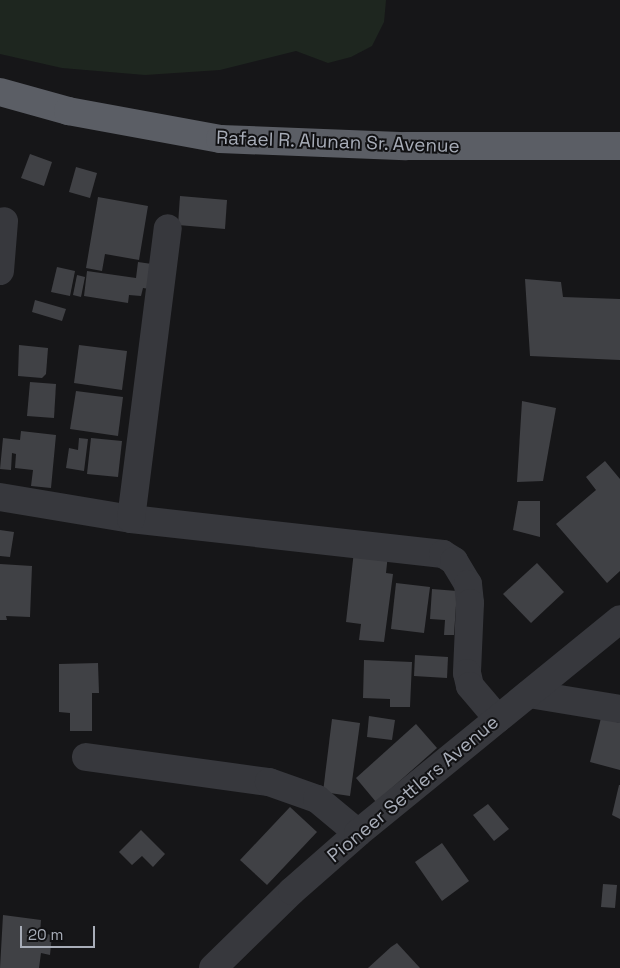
<!DOCTYPE html>
<html>
<head>
<meta charset="utf-8">
<style>
	body { margin:0 }
	#map { position:relative; width:620px; height:968px; overflow:hidden; background:#161618; font-family:"Space Grotesk",sans-serif }
	div>[style] { position:absolute }
	[style*='--x'] { left:calc(var(--x)*1px); top:calc(var(--y)*1px); width:calc(var(--w)*1px); rotate:calc(var(--a)*1deg) }
	.green>* { inset:0; background:#1e261f }
	.building>* { inset:0; background:#404145 }
	.minor>* { height:28px; margin:-14px; padding:0 14px; transform-origin:14px; border-radius:14px; background:#37383d }
	.tertiary>* { height:28px; margin:-14px; padding:0 14px; transform-origin:14px; border-radius:14px; background:#37383d }
	.trunk>* { height:28px; margin:-14px; padding:0 14px; transform-origin:14px; border-radius:14px; background:#5b5e65 }
	span { translate:-50% -50%; white-space:nowrap; text-align:center; line-height:1.15; -webkit-text-stroke:4px #111113; paint-order:stroke }
	.street-label { font-size:19px; color:#a8adb8 }
	.scale { position:absolute; left:20px; top:926px; width:75px; height:22px; box-sizing:border-box; border:2px solid #a8adb8; border-top:0; padding-left:6px; font-size:15px; line-height:18px; white-space:nowrap; color:#a8adb8; -webkit-text-stroke:4px #111113; paint-order:stroke }
</style>
</head>
<body>
<div id="map">
	<div class="green">
		<i style="clip-path:polygon(0 0,386px 0,384px 22px,372px 46px,351px 57px,328px 63px,296px 51px,220px 70px,145px 75px,62px 68px,0 54px)"></i>
	</div>
	<div class="building">
		<i style="clip-path:polygon(30px 154px,52px 162px,44px 186px,21px 178px)"></i>
		<i style="clip-path:polygon(76px 167px,97px 173px,90px 198px,69px 192px)"></i>
		<i style="clip-path:polygon(180px 196px,227px 200px,225px 229px,178px 225px)"></i>
		<i style="clip-path:polygon(98px 197px,148px 206px,139px 260px,105px 254px,102px 271px,86px 268px)"></i>
		<i style="clip-path:polygon(138px 262px,159px 265px,156px 290px,143px 288px,141px 296px,129px 295px,128px 303px,84px 296px,87px 271px,136px 278px)"></i>
		<i style="clip-path:polygon(57px 267px,75px 271px,70px 296px,51px 292px)"></i>
		<i style="clip-path:polygon(77px 275px,85px 277px,81px 297px,73px 295px)"></i>
		<i style="clip-path:polygon(525px 279px,561px 282px,563px 297px,620px 299px,620px 360px,530px 356px)"></i>
		<i style="clip-path:polygon(35px 300px,66px 309px,62px 321px,32px 312px)"></i>
		<i style="clip-path:polygon(19px 345px,48px 348px,46px 374px,42px 378px,18px 376px)"></i>
		<i style="clip-path:polygon(79px 345px,127px 351px,122px 390px,74px 383px)"></i>
		<i style="clip-path:polygon(30px 382px,56px 384px,54px 418px,27px 416px)"></i>
		<i style="clip-path:polygon(76px 391px,123px 397px,118px 436px,70px 429px)"></i>
		<i style="clip-path:polygon(522px 401px,556px 408px,543px 481px,517px 482px)"></i>
		<i style="clip-path:polygon(21px 431px,56px 435px,51px 488px,31px 486px,33px 470px,15px 468px,16px 454px,12px 453px,11px 470px,0 469px,3px 438px,20px 440px)"></i>
		<i style="clip-path:polygon(79px 438px,88px 439px,84px 471px,66px 468px,69px 448px,78px 450px)"></i>
		<i style="clip-path:polygon(91px 438px,122px 441px,118px 477px,87px 474px)"></i>
		<i style="clip-path:polygon(605px 461px,620px 479px,620px 571px,607px 583px,556px 524px,596px 490px,586px 477px)"></i>
		<i style="clip-path:polygon(518px 501px,540px 501px,540px 537px,513px 530px)"></i>
		<i style="clip-path:polygon(0 530px,14px 532px,10px 557px,0 556px)"></i>
		<i style="clip-path:polygon(354px 551px,388px 554px,386px 573px,393px 574px,384px 642px,359px 640px,361px 624px,346px 622px)"></i>
		<i style="clip-path:polygon(537px 563px,564px 592px,531px 623px,503px 594px)"></i>
		<i style="clip-path:polygon(0 564px,32px 566px,30px 617px,6px 616px,7px 620px,0 620px)"></i>
		<i style="clip-path:polygon(396px 583px,430px 587px,424px 633px,391px 629px)"></i>
		<i style="clip-path:polygon(432px 589px,457px 591px,454px 635px,444px 635px,445px 620px,430px 619px)"></i>
		<i style="clip-path:polygon(415px 655px,448px 657px,447px 678px,414px 676px)"></i>
		<i style="clip-path:polygon(364px 660px,412px 662px,410px 707px,390px 707px,390px 699px,363px 698px)"></i>
		<i style="clip-path:polygon(98px 663px,99px 693px,92px 693px,92px 731px,70px 731px,70px 713px,59px 712px,59px 664px)"></i>
		<i style="clip-path:polygon(369px 716px,395px 720px,392px 740px,367px 737px)"></i>
		<i style="clip-path:polygon(601px 718px,620px 723px,620px 770px,590px 762px)"></i>
		<i style="clip-path:polygon(332px 719px,360px 723px,350px 796px,323px 792px)"></i>
		<i style="clip-path:polygon(416px 724px,437px 748px,376px 802px,356px 778px)"></i>
		<i style="clip-path:polygon(619px 785px,620px 785px,620px 819px,612px 815px)"></i>
		<i style="clip-path:polygon(488px 804px,509px 829px,494px 841px,473px 815px)"></i>
		<i style="clip-path:polygon(290px 807px,317px 832px,267px 885px,240px 860px)"></i>
		<i style="clip-path:polygon(141px 830px,165px 854px,153px 867px,142px 856px,132px 865px,119px 852px)"></i>
		<i style="clip-path:polygon(442px 843px,469px 881px,442px 901px,415px 862px)"></i>
		<i style="clip-path:polygon(603px 884px,617px 885px,615px 908px,601px 907px)"></i>
		<i style="clip-path:polygon(3px 915px,41px 920px,40px 933px,52px 935px,50px 955px,41px 953px,39px 968px,0 968px)"></i>
		<i style="clip-path:polygon(397px 943px,420px 968px,368px 968px,391px 947px)"></i>
	</div>
	<div class="minor">
		<i style="--x:0;--y:271;--w:50;--a:-85.4"></i>
		<i style="--x:0;--y:497;--w:133;--a:9.5"></i>
		<i style="--x:131;--y:519;--w:314;--a:6.4"></i>
		<i style="--x:443;--y:554;--w:13;--a:32"></i>
		<i style="--x:454;--y:561;--w:27;--a:59"></i>
		<i style="--x:468;--y:584;--w:19;--a:84"></i>
		<i style="--x:470;--y:603;--w:70;--a:92.5"></i>
		<i style="--x:467;--y:673;--w:13;--a:77"></i>
		<i style="--x:470;--y:686;--w:43;--a:49.7"></i>
		<i style="--x:131;--y:519;--w:293;--a:-82.8"></i>
		<i style="--x:86;--y:757;--w:185;--a:7.8"></i>
		<i style="--x:269;--y:782;--w:51;--a:19.5"></i>
		<i style="--x:317;--y:799;--w:53;--a:39.7"></i>
	</div>
	<div class="tertiary">
		<i style="--x:529;--y:694;--w:92;--a:9.4"></i>
		<i style="--x:213;--y:968;--w:110;--a:-44.3"></i>
		<i style="--x:292;--y:891;--w:88;--a:-41.3"></i>
		<i style="--x:358;--y:833;--w:338;--a:-39.2"></i>
	</div>
	<div class="trunk">
		<i style="--x:0;--y:92;--w:71;--a:15.6"></i>
		<i style="--x:68;--y:111;--w:155;--a:10.4"></i>
		<i style="--x:220;--y:139;--w:186;--a:2.2"></i>
		<i style="--x:406;--y:146;--w:214;--a:0"></i>
	</div>
	<div class="street-label">
		<span style="left:338px;top:142px;rotate:2deg">Rafael R. Alunan Sr. Avenue</span>
		<span style="left:413px;top:789px;rotate:-40deg">Pioneer Settlers Avenue</span>
	</div>
	<div class="scale">20 m</div>
</div>
</body>
</html>
